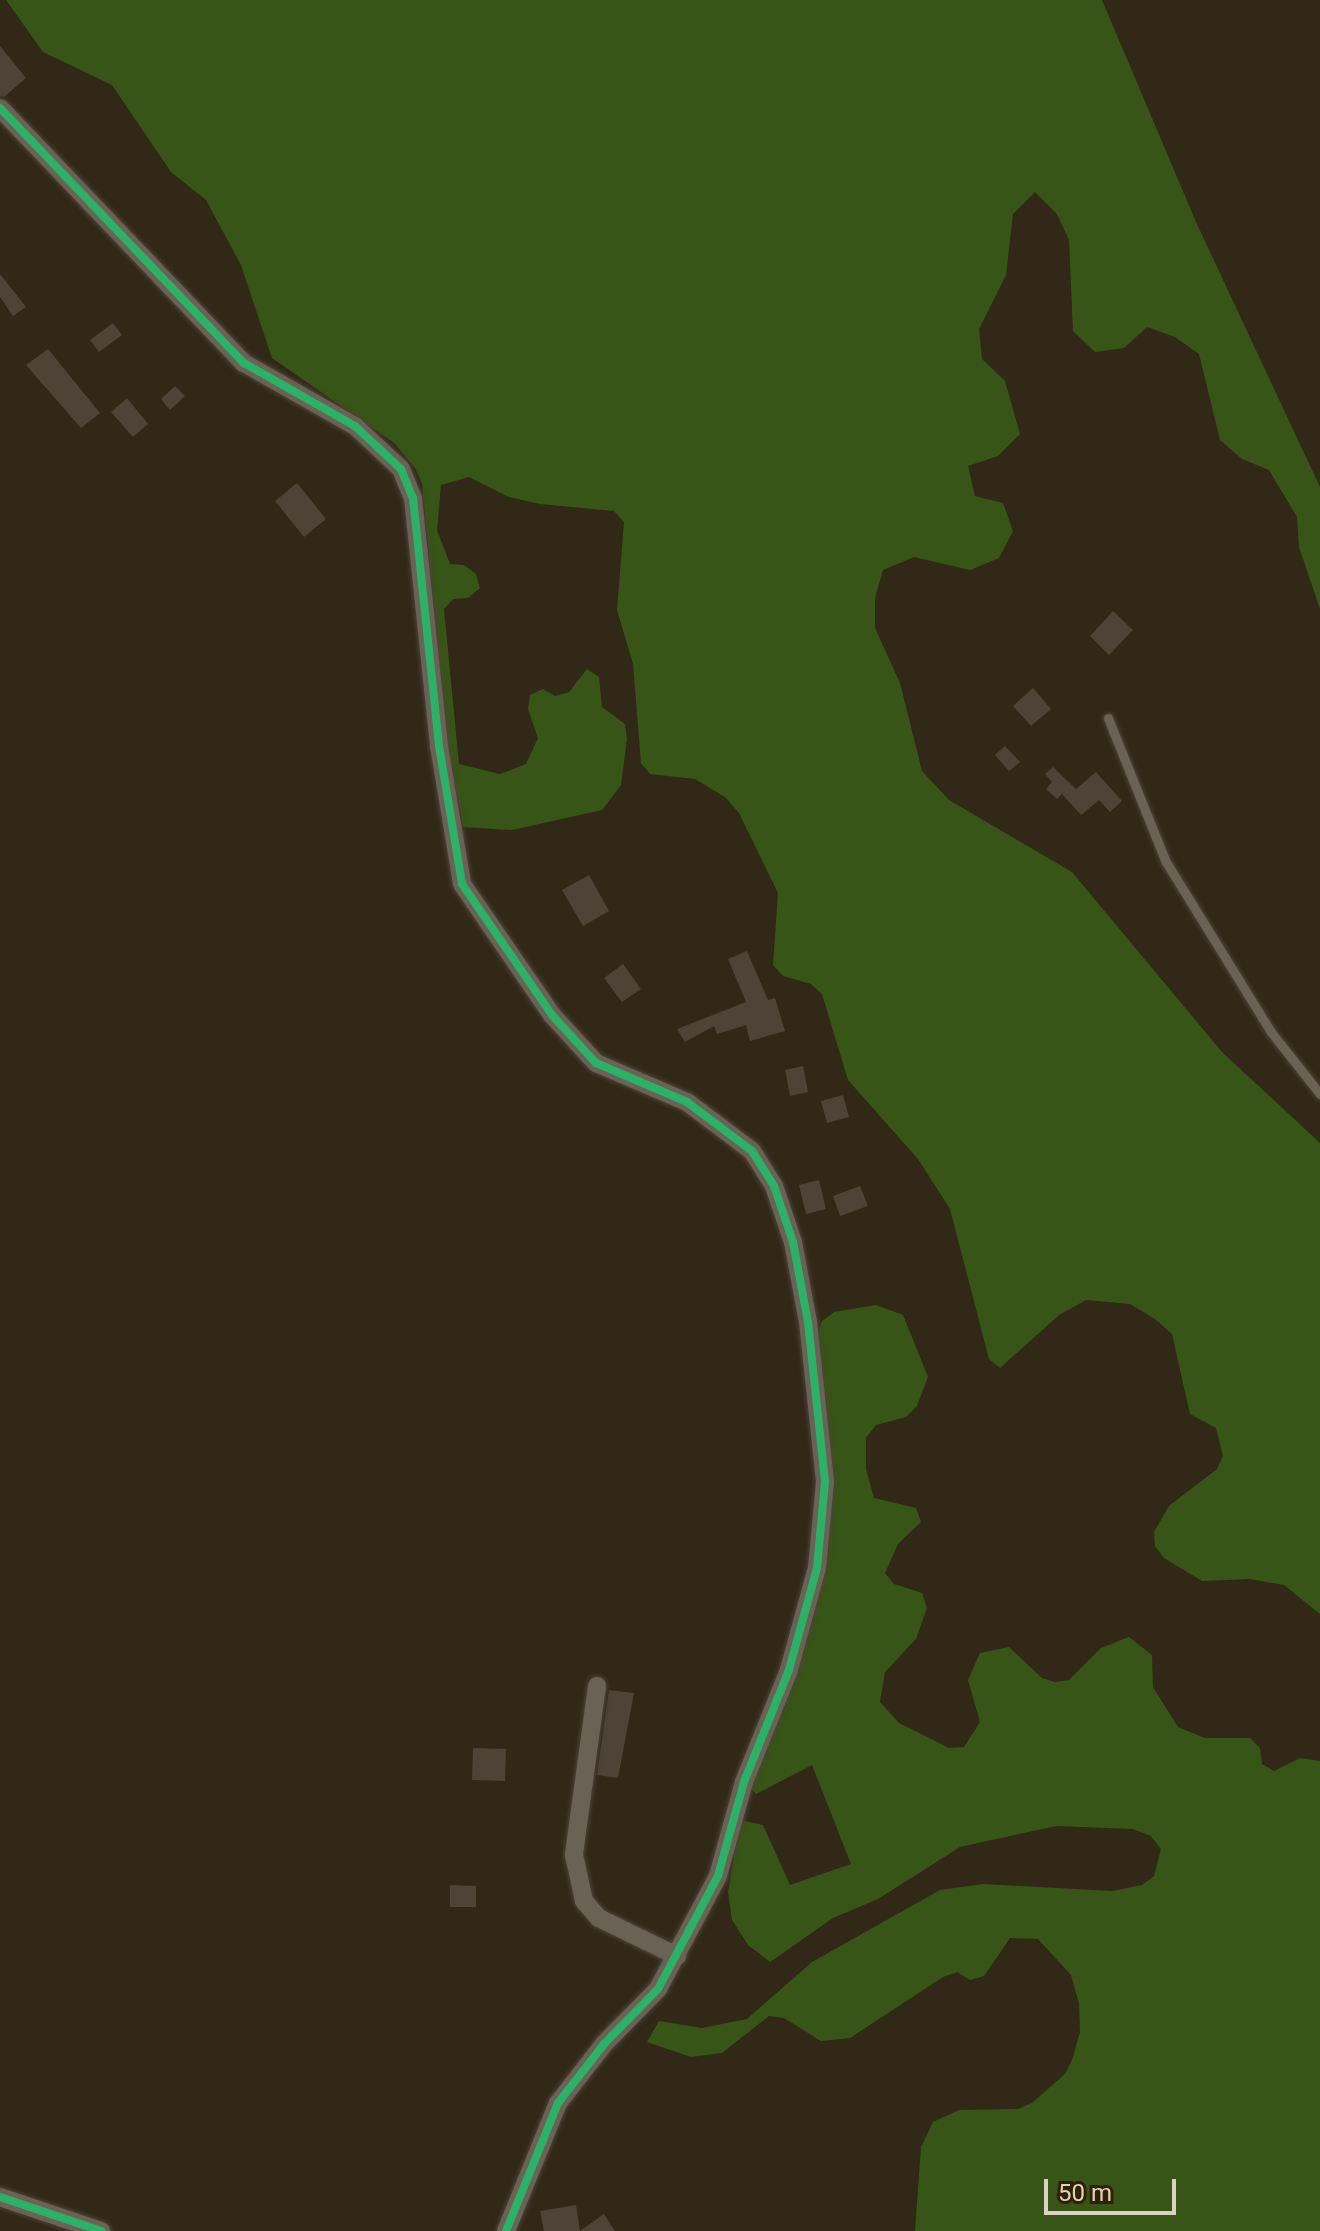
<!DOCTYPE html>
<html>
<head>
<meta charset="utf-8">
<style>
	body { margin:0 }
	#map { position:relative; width:1320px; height:2231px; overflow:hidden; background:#322818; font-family:Roboto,sans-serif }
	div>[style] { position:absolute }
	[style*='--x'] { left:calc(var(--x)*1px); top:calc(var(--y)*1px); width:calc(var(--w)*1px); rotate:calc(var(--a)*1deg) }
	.green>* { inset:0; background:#375516 }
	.building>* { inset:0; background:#4d4337 }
	.roads { filter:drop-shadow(0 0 2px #4c4338) drop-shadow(0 0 2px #4c4338) }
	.lane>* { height:9px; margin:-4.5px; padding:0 4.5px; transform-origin:4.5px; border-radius:4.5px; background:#696255 }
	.street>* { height:18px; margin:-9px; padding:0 9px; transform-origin:9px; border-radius:9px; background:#696255 }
	.cycleway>* { height:8px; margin:-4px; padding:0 4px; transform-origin:4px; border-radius:4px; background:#2db169 }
	span { translate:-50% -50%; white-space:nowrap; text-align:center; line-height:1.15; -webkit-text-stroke:6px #322004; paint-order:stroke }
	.scale { position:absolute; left:1044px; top:2179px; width:132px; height:36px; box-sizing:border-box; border:4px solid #ddd2c2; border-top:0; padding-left:10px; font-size:24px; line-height:28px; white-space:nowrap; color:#ddd2c2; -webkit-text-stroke:6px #322004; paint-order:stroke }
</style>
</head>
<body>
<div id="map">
	<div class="green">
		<i style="clip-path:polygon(6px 0,1102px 0,1196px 222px,1320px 487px,1320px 609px,1299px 547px,1297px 517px,1269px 470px,1242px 459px,1220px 440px,1199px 354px,1175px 337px,1147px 327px,1124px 348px,1095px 352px,1073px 331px,1069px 240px,1057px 214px,1035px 192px,1013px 214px,1006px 275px,979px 329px,982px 359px,1005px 381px,1020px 434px,998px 456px,968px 466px,975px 496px,1003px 503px,1013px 531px,999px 558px,970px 570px,914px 557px,883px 570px,875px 598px,875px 628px,900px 683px,922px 771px,949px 800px,1072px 872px,1222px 1052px,1320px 1143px,1320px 1614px,1284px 1585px,1250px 1579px,1202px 1581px,1164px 1558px,1155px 1546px,1154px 1532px,1169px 1506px,1217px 1469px,1223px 1456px,1216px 1428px,1190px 1414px,1172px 1334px,1155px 1319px,1130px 1304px,1086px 1300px,1059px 1315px,1000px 1368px,989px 1359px,950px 1209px,918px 1159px,848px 1080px,822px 994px,811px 984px,783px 976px,773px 965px,778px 893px,739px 813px,725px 797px,695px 779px,650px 774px,641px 763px,633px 664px,617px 610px,624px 522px,614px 511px,540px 504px,509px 497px,469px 477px,441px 485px,437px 530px,450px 564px,464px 565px,476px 574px,480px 588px,468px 598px,453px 599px,444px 609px,459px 764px,500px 774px,526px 764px,538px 738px,528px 709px,530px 695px,543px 689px,555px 696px,569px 692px,587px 669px,599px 677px,602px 707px,625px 724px,627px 739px,621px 785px,602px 810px,512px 830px,463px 827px,447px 743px,422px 484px,415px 468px,394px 443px,272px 358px,241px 265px,206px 200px,171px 172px,112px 85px,43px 52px)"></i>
		<i style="clip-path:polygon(876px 1305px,903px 1315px,928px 1377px,917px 1406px,906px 1417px,876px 1425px,866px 1438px,866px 1469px,874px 1498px,916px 1508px,921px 1522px,898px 1544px,885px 1573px,894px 1584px,922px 1593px,927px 1608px,916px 1639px,885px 1672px,880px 1702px,899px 1723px,949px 1748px,964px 1747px,980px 1722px,968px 1680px,980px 1653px,1009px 1647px,1042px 1678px,1055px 1682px,1069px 1680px,1101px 1648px,1129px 1637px,1152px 1655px,1153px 1687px,1178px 1727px,1205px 1738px,1250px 1738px,1260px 1748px,1262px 1764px,1274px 1771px,1300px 1758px,1320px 1761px,1320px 2231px,915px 2231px,921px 2147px,933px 2122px,959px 2110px,1018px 2109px,1032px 2103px,1065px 2074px,1072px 2060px,1080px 2032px,1079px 2003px,1071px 1975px,1038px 1939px,1010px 1938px,984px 1976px,970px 1980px,957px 1972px,943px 1977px,850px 2038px,821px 2041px,784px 2018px,769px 2016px,722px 2053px,691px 2057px,647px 2042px,659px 2021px,702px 2028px,747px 2019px,812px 1962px,940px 1890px,983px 1884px,1112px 1891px,1142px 1885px,1154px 1876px,1161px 1849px,1151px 1836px,1133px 1829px,1056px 1826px,960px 1847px,878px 1899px,833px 1918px,770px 1962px,748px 1945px,732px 1920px,728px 1892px,740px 1820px,763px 1825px,790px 1885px,851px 1864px,812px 1765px,756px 1794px,751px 1788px,824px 1566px,818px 1333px,822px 1321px,834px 1312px)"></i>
	</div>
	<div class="building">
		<i style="clip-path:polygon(0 46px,26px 78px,4px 97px,0 96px)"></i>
		<i style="clip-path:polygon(0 274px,26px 307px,13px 316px,0 297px)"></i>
		<i style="clip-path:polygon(113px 323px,122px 335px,99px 352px,90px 340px)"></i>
		<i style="clip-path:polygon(48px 349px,100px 413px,81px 428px,26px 365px)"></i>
		<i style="clip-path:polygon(175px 386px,185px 396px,170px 410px,161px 399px)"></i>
		<i style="clip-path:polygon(127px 398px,148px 424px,133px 437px,111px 412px)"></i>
		<i style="clip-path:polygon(297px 483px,326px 519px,304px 537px,275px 501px)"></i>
		<i style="clip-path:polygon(1113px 611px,1133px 630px,1109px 655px,1090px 636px)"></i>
		<i style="clip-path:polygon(1033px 688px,1051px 709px,1031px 726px,1013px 706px)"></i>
		<i style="clip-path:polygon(1005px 746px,1020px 762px,1009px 771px,995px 755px)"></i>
		<i style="clip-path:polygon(1053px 767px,1076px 789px,1096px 772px,1122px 801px,1110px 812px,1099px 800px,1081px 815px,1062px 794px,1057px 799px,1046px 789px,1052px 782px,1045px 774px)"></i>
		<i style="clip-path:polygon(589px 875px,609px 911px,583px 926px,562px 890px)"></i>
		<i style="clip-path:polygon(747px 951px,768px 1000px,775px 998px,785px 1031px,750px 1041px,746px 1025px,717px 1034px,714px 1026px,685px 1042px,677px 1029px,746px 1002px,728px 959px)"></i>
		<i style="clip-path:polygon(623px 964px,641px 989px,622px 1002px,604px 978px)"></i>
		<i style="clip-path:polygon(803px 1066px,808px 1092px,790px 1096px,785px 1070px)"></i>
		<i style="clip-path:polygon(843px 1095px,849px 1117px,827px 1123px,821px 1101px)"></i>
		<i style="clip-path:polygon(819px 1180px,826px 1209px,806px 1214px,799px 1185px)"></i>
		<i style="clip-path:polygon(860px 1186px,868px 1206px,840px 1216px,833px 1196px)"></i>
		<i style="clip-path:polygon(609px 1690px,634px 1693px,618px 1778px,597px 1775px)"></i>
		<i style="clip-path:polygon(473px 1748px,506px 1749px,505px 1781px,472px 1780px)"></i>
		<i style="clip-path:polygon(450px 1885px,476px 1886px,476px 1907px,450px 1907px)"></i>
		<i style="clip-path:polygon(576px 2205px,580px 2231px,604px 2214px,615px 2231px,544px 2231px,540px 2211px)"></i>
	</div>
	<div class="roads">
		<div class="lane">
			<i style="--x:1108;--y:718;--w:155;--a:68.1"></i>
			<i style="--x:1166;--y:862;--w:200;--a:58.3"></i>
			<i style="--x:1271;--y:1032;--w:79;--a:51.7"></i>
		</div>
		<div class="street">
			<i style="--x:0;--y:108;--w:353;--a:46.3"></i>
			<i style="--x:244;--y:363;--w:128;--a:29.6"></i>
			<i style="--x:355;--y:426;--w:63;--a:43.1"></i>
			<i style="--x:401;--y:469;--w:31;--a:68"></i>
			<i style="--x:413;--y:498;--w:249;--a:84"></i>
			<i style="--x:439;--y:746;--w:140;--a:80.5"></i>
			<i style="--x:462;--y:884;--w:159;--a:55.5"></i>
			<i style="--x:552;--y:1015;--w:65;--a:47.5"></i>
			<i style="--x:596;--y:1063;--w:99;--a:23.2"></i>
			<i style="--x:687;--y:1102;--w:81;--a:37"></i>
			<i style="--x:752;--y:1151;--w:41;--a:57.8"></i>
			<i style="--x:774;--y:1186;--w:59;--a:71.3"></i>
			<i style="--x:793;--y:1242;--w:81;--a:79.4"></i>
			<i style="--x:808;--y:1322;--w:161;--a:83.9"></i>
			<i style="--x:825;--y:1482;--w:86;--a:95.3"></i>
			<i style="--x:817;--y:1568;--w:106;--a:105.4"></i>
			<i style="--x:789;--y:1670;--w:121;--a:111.9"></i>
			<i style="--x:744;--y:1782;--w:98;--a:105.5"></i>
			<i style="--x:718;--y:1876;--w:128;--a:118"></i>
			<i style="--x:658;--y:1989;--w:77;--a:134.5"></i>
			<i style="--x:604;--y:2044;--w:75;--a:127.9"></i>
			<i style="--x:558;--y:2103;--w:138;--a:112.1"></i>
			<i style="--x:597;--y:1686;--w:171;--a:97.8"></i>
			<i style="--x:574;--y:1855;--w:47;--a:77.7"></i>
			<i style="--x:584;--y:1901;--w:23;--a:49"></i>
			<i style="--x:599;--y:1918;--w:87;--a:26"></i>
			<i style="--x:0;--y:2197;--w:107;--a:18.6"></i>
		</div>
	</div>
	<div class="cycleway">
		<i style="--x:0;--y:108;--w:353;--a:46.3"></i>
		<i style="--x:244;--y:363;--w:128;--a:29.6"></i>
		<i style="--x:355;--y:426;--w:63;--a:43.1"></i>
		<i style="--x:401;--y:469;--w:31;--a:68"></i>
		<i style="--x:413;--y:498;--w:249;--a:84"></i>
		<i style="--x:439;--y:746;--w:140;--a:80.5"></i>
		<i style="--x:462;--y:884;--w:159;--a:55.5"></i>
		<i style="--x:552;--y:1015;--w:65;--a:47.5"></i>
		<i style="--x:596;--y:1063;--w:99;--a:23.2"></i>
		<i style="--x:687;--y:1102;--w:81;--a:37"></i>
		<i style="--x:752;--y:1151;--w:41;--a:57.8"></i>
		<i style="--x:774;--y:1186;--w:59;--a:71.3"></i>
		<i style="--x:793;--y:1242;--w:81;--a:79.4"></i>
		<i style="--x:808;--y:1322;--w:161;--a:83.9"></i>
		<i style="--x:825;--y:1482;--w:86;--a:95.3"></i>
		<i style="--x:817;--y:1568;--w:106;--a:105.4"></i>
		<i style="--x:789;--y:1670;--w:121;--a:111.9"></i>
		<i style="--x:744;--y:1782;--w:98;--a:105.5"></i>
		<i style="--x:718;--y:1876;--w:128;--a:118"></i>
		<i style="--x:658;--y:1989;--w:77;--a:134.5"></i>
		<i style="--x:604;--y:2044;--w:75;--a:127.9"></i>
		<i style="--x:558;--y:2103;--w:138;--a:112.1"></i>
		<i style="--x:0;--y:2197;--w:107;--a:18.6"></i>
	</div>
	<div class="scale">50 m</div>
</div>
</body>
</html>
